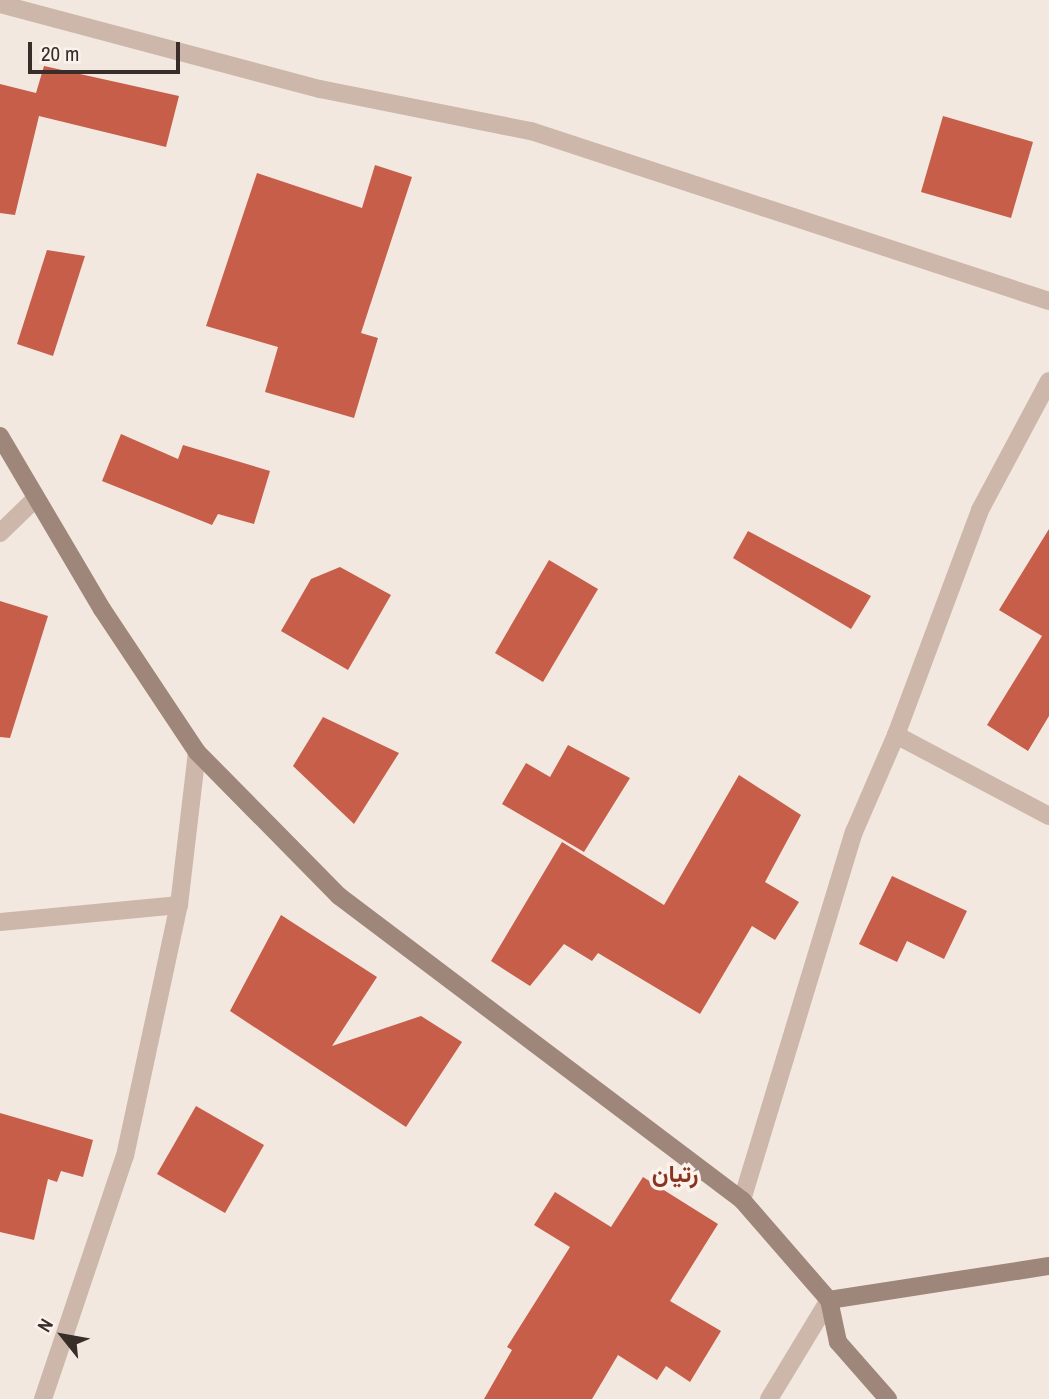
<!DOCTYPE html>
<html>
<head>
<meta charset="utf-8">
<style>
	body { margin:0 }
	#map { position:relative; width:1049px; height:1399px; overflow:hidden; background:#f3e8df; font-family:"Archivo Narrow",Vazirmatn,sans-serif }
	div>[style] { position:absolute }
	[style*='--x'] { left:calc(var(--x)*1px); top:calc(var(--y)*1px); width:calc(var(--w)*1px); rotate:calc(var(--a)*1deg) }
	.building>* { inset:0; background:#c65e49 }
	.street>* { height:18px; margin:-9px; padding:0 9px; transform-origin:9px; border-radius:9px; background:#ccb7aa }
	.secondary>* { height:18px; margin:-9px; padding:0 9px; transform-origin:9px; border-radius:9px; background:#9f867b }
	span { translate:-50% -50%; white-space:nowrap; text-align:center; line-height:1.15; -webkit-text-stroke:7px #faf2eb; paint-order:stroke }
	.quarter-label { font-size:24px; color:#893322; font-weight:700 }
	.north { position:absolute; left:28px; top:1301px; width:70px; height:70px; -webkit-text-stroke:5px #faf2eb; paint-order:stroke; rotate:301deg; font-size:19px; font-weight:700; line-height:28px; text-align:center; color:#392d2a }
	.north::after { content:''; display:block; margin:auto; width:24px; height:32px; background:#392d2a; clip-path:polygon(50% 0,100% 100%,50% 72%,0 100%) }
	.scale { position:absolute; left:28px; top:42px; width:152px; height:32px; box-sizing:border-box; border:4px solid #392d2a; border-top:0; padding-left:9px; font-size:21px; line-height:24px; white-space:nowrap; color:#392d2a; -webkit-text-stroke:5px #faf2eb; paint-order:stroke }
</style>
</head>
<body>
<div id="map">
	<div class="building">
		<i style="clip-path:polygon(44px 66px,179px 96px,166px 147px,39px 116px,15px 215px,0 213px,0 84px,36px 93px)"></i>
		<i style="clip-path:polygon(943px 116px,1033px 142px,1011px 218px,921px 192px)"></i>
		<i style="clip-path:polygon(375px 165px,412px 177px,361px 333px,378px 338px,354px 418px,265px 392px,278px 347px,206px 326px,257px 173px,362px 208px)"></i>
		<i style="clip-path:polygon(47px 250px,85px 256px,53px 356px,17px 344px)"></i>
		<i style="clip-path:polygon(121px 434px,178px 459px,183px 445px,270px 471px,254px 524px,218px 514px,212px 525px,102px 481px)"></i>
		<i style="clip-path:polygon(1049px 529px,1049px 716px,1028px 751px,987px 725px,1042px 636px,999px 610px)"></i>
		<i style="clip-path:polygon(748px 531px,871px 596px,851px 629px,733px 558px)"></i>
		<i style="clip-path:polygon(549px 560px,598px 589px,543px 682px,495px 653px)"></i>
		<i style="clip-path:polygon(340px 567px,391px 595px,348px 670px,281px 631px,311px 579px)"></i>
		<i style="clip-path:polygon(0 601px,48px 616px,10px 738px,0 737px)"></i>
		<i style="clip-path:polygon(323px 717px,399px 753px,354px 824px,293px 766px)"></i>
		<i style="clip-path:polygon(568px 745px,630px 778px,584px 852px,502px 804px,526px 763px,550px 777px)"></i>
		<i style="clip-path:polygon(739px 775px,801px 815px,765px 882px,799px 902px,775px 940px,752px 926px,700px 1014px,598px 953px,592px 961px,564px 944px,530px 986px,491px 961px,562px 842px,664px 905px)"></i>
		<i style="clip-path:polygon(892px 876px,967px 911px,944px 959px,907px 941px,897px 962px,859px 944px)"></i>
		<i style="clip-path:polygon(281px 915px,377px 977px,332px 1046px,421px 1016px,462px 1042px,406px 1127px,230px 1011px)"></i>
		<i style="clip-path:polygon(196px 1106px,264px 1145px,225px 1213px,157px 1174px)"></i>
		<i style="clip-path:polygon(0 1113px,93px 1140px,83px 1177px,61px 1171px,57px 1182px,48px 1179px,34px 1240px,0 1232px)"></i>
		<i style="clip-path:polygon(643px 1177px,718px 1224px,670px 1301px,721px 1331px,690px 1382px,666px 1366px,657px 1380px,618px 1355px,592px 1399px,484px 1399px,512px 1350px,507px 1347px,570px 1247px,534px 1225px,555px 1192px,611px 1227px)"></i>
	</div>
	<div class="street">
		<i style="--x:0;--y:4;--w:331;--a:14.9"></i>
		<i style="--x:320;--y:89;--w:215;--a:11.3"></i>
		<i style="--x:531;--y:131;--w:545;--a:18.17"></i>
		<i style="--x:0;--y:533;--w:47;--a:-44.1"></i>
		<i style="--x:896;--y:735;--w:173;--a:27.9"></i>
		<i style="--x:0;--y:922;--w:180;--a:-5.4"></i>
		<i style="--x:742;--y:1200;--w:385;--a:-73.1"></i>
		<i style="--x:854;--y:832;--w:106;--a:-66.6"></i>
		<i style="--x:896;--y:735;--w:240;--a:-69.5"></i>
		<i style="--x:980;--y:510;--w:146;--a:-61.9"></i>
		<i style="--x:43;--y:1399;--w:256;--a:-71.4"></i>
		<i style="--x:125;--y:1156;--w:257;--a:-77.9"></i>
		<i style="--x:179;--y:905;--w:154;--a:-83.3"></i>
		<i style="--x:769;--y:1399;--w:116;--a:-58.8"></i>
	</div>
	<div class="secondary">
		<i style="--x:0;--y:436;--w:201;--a:59.5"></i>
		<i style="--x:102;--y:609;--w:172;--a:56.4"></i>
		<i style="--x:197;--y:752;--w:202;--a:45.4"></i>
		<i style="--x:339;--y:896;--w:505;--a:37.03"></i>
		<i style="--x:742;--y:1200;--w:133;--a:49"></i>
		<i style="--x:888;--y:1399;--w:76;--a:-131.3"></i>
		<i style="--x:838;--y:1342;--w:43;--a:-102.1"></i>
		<i style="--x:829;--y:1300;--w:223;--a:-8.8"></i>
	</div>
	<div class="quarter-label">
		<span style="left:675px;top:1174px">رتيان</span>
	</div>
	<div class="north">N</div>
	<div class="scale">20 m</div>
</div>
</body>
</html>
